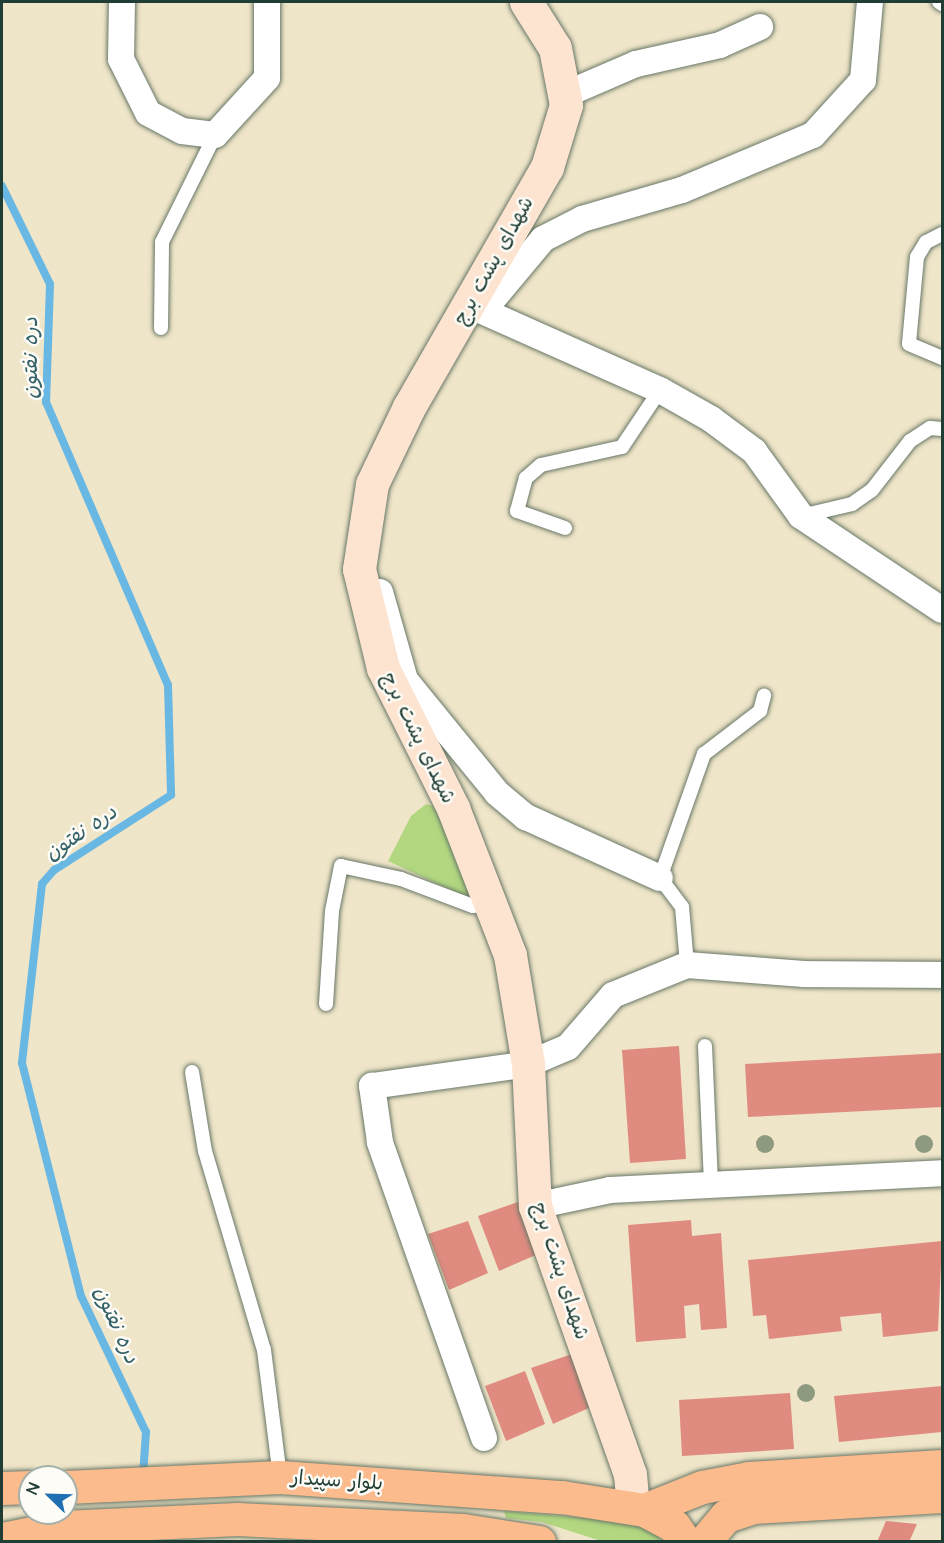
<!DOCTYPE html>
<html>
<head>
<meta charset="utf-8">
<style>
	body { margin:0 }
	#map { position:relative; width:944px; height:1543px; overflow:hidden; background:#efe5c8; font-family:"Architects Daughter","Playpen Sans Arabic",sans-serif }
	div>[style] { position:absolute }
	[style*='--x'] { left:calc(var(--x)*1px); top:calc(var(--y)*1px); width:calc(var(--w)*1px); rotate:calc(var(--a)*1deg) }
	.green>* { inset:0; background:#b2d780 }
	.stream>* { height:8px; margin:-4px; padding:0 4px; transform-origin:4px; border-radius:4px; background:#69b7e3 }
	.building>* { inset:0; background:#df8b80 }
	.roads { filter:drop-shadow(0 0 2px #687868) drop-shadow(0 0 2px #687868) }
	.lane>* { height:14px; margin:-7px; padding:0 7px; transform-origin:7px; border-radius:7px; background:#fff }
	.street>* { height:26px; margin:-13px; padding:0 13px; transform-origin:13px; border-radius:13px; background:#fff }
	.secondary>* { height:33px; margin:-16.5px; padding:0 16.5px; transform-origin:16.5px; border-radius:16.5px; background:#fde4d1 }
	.primary>* { height:33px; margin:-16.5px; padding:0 16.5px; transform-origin:16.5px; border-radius:16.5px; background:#fbbb8d }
	.trees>* { width:18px; height:18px; margin:-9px; border-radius:50%; background:#8d9a7f }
	span { translate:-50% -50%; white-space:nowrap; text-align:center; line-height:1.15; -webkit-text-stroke:5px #fdfcf7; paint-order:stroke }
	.street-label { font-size:20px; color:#1f3d34 }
	.water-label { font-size:21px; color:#356269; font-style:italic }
	.frame { position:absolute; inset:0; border:3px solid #1f3d34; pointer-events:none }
	.north { position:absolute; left:18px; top:1465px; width:60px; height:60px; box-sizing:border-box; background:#fdfcf7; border:2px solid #a4b0a9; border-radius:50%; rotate:293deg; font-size:16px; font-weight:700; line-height:24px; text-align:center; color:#1f3d34 }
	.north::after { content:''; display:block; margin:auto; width:21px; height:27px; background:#1f6fb2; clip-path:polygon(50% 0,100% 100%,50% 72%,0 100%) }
</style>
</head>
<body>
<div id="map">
	<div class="green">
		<i style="clip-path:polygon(426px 804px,433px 806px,479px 893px,472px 900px,388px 861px,411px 816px)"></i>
		<i style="clip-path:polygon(504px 1511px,642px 1523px,658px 1530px,660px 1541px,601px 1541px,542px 1522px,506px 1518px)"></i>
	</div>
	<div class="stream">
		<i style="--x:2;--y:186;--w:109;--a:63.9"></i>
		<i style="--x:50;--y:284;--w:118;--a:91.9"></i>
		<i style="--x:46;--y:402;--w:308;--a:66.7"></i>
		<i style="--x:168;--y:685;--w:110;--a:88.4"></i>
		<i style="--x:171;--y:795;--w:139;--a:147.3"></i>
		<i style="--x:54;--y:870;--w:18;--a:131"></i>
		<i style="--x:42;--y:884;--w:180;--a:96.4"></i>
		<i style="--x:22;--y:1063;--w:240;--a:75.8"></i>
		<i style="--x:81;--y:1296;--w:151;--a:64.5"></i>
		<i style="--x:146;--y:1432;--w:44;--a:93.9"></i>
	</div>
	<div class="building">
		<i style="clip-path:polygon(679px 1046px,686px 1159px,630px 1163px,622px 1050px)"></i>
		<i style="clip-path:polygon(942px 1053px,942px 1107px,748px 1117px,745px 1064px)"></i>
		<i style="clip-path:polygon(518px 1202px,538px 1254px,499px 1271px,478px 1216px)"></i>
		<i style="clip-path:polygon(691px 1220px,692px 1236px,721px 1233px,727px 1328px,701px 1330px,699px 1304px,684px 1306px,686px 1338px,636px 1342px,628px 1225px)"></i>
		<i style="clip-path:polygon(468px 1221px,488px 1273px,449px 1290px,428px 1234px)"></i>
		<i style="clip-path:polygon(942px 1241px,938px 1331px,883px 1337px,881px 1313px,840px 1317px,842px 1331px,769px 1339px,766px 1315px,753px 1316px,748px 1260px)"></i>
		<i style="clip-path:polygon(572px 1354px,591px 1407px,553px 1424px,531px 1368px)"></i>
		<i style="clip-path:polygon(525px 1371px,545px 1424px,506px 1441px,485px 1386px)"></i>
		<i style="clip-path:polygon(942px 1386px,942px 1432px,839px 1442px,834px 1396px)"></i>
		<i style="clip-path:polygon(790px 1393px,794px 1449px,682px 1456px,679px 1400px)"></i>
		<i style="clip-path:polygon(886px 1521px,917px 1524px,909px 1542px,877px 1542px)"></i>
	</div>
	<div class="roads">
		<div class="lane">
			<i style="--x:939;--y:2;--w:4;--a:34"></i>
			<i style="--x:942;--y:234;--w:18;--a:153"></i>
			<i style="--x:926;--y:242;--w:17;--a:121"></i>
			<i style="--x:917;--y:257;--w:87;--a:95.3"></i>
			<i style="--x:909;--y:344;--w:36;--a:23"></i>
			<i style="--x:161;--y:328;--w:86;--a:-89.3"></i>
			<i style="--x:162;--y:242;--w:119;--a:-63.6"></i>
			<i style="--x:801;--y:516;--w:52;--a:-13.2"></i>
			<i style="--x:852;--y:504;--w:24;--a:-35"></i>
			<i style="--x:872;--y:490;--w:62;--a:-52.2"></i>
			<i style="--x:910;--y:441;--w:24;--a:-33"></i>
			<i style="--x:930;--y:428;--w:12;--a:5"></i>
			<i style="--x:565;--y:528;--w:51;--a:-160.5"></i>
			<i style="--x:517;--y:511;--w:34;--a:-75"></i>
			<i style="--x:526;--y:478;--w:20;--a:-41"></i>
			<i style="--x:541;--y:465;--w:83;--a:-12.5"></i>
			<i style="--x:622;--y:447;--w:69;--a:-56.3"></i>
			<i style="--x:687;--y:965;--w:58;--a:-94.9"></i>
			<i style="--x:682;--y:907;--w:36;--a:-127"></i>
			<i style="--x:660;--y:878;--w:132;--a:-70.5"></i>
			<i style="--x:704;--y:754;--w:71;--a:-37.5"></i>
			<i style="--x:760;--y:711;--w:16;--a:-75"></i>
			<i style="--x:326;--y:1004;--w:93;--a:-86.3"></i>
			<i style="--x:332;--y:911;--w:46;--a:-78.7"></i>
			<i style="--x:341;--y:866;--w:61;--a:12.2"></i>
			<i style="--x:401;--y:879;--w:77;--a:20.6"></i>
			<i style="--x:473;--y:906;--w:16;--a:-43"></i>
			<i style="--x:705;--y:1046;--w:139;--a:87.5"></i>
			<i style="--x:192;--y:1072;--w:80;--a:80.7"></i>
			<i style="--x:205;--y:1151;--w:208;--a:73.5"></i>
			<i style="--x:264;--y:1350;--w:127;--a:82.8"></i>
		</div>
		<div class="street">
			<i style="--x:122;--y:2;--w:57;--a:91"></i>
			<i style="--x:121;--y:59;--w:60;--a:63.4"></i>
			<i style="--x:148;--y:113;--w:38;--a:28"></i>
			<i style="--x:182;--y:131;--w:33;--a:7"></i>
			<i style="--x:215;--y:135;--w:77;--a:-47.6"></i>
			<i style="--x:267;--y:78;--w:76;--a:-90"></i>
			<i style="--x:564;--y:95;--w:78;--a:-23.3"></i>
			<i style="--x:636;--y:64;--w:86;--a:-12.7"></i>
			<i style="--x:720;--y:45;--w:44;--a:-24.2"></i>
			<i style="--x:475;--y:292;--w:19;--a:21"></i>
			<i style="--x:493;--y:299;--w:78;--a:-50.2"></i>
			<i style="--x:543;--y:239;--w:44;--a:-27.1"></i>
			<i style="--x:582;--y:219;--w:104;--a:-16.2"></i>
			<i style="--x:682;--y:190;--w:142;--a:-22.8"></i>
			<i style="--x:813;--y:135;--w:74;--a:-47.7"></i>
			<i style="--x:863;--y:80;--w:78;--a:-84.9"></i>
			<i style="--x:469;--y:305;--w:209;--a:24"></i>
			<i style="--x:660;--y:390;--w:59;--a:29.6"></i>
			<i style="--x:711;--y:419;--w:54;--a:36.7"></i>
			<i style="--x:754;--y:451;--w:80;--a:54.1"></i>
			<i style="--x:801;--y:516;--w:169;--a:33.7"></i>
			<i style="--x:380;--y:592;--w:91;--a:74.1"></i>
			<i style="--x:405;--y:680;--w:146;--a:50.8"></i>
			<i style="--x:497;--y:793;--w:38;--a:40"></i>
			<i style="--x:526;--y:817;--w:147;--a:24.5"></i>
			<i style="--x:535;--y:1206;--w:77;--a:-12"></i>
			<i style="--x:610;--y:1190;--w:332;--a:-2.9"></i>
			<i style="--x:484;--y:1438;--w:314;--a:-109.4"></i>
			<i style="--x:380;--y:1142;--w:57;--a:-98.1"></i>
			<i style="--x:372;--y:1086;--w:158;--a:-8"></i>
			<i style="--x:528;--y:1064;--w:43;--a:-23"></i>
			<i style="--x:568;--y:1047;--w:69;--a:-49.1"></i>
			<i style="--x:613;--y:995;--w:80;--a:-22.1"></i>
			<i style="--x:687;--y:965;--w:117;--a:4.4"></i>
			<i style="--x:804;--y:974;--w:138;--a:0.4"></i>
		</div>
		<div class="secondary">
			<i style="--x:526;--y:2;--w:54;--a:57.8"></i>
			<i style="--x:555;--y:48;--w:58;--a:79.1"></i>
			<i style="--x:566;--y:105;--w:65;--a:107"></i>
			<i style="--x:547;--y:167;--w:277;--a:119.9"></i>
			<i style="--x:409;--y:407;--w:85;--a:115.7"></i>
			<i style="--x:372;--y:484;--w:86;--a:98.7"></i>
			<i style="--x:359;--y:569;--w:102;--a:76.4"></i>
			<i style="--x:383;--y:668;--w:157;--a:63.4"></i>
			<i style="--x:453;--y:808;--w:158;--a:68.8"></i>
			<i style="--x:510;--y:955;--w:110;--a:80.6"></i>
			<i style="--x:528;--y:1064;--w:142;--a:87.2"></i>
			<i style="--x:535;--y:1206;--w:284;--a:70.5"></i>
			<i style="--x:630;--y:1474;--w:34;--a:85"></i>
		</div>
		<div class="primary">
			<i style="--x:66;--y:1487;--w:214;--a:-2.7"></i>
			<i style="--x:280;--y:1477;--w:283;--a:4.1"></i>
			<i style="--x:562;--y:1497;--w:83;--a:9"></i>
			<i style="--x:644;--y:1510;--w:34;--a:28"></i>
			<i style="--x:674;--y:1526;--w:19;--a:55"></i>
			<i style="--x:2;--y:1488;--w:28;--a:-2"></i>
			<i style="--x:644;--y:1510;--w:62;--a:-21.6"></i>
			<i style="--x:702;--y:1487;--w:48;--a:-10.8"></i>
			<i style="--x:749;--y:1478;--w:193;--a:-3.6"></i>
			<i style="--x:2;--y:1539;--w:62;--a:-11.1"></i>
			<i style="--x:63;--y:1527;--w:174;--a:-2.6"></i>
			<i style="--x:237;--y:1519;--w:226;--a:2.8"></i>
			<i style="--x:463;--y:1530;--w:77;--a:9"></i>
			<i style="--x:704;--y:1542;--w:34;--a:-50"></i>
			<i style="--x:726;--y:1516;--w:28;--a:-18"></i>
			<i style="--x:753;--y:1507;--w:189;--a:-3.3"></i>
		</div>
	</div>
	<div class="trees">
		<i style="left:765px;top:1144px"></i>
		<i style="left:924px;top:1144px"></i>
		<i style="left:806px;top:1393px"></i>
	</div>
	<div class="street-label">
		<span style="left:494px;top:261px;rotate:-61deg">شهدای پشت برج</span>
		<span style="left:418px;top:738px;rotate:64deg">شهدای پشت برج</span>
		<span style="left:560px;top:1271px;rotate:72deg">شهدای پشت برج</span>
		<span style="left:337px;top:1481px;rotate:4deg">بلوار سپیدار</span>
	</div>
	<div class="water-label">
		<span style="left:31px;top:358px;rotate:-90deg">دره نفتون</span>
		<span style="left:81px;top:833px;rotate:-34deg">دره نفتون</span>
		<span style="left:116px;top:1325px;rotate:66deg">دره نفتون</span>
	</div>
	<div class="frame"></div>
	<div class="north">N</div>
</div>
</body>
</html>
